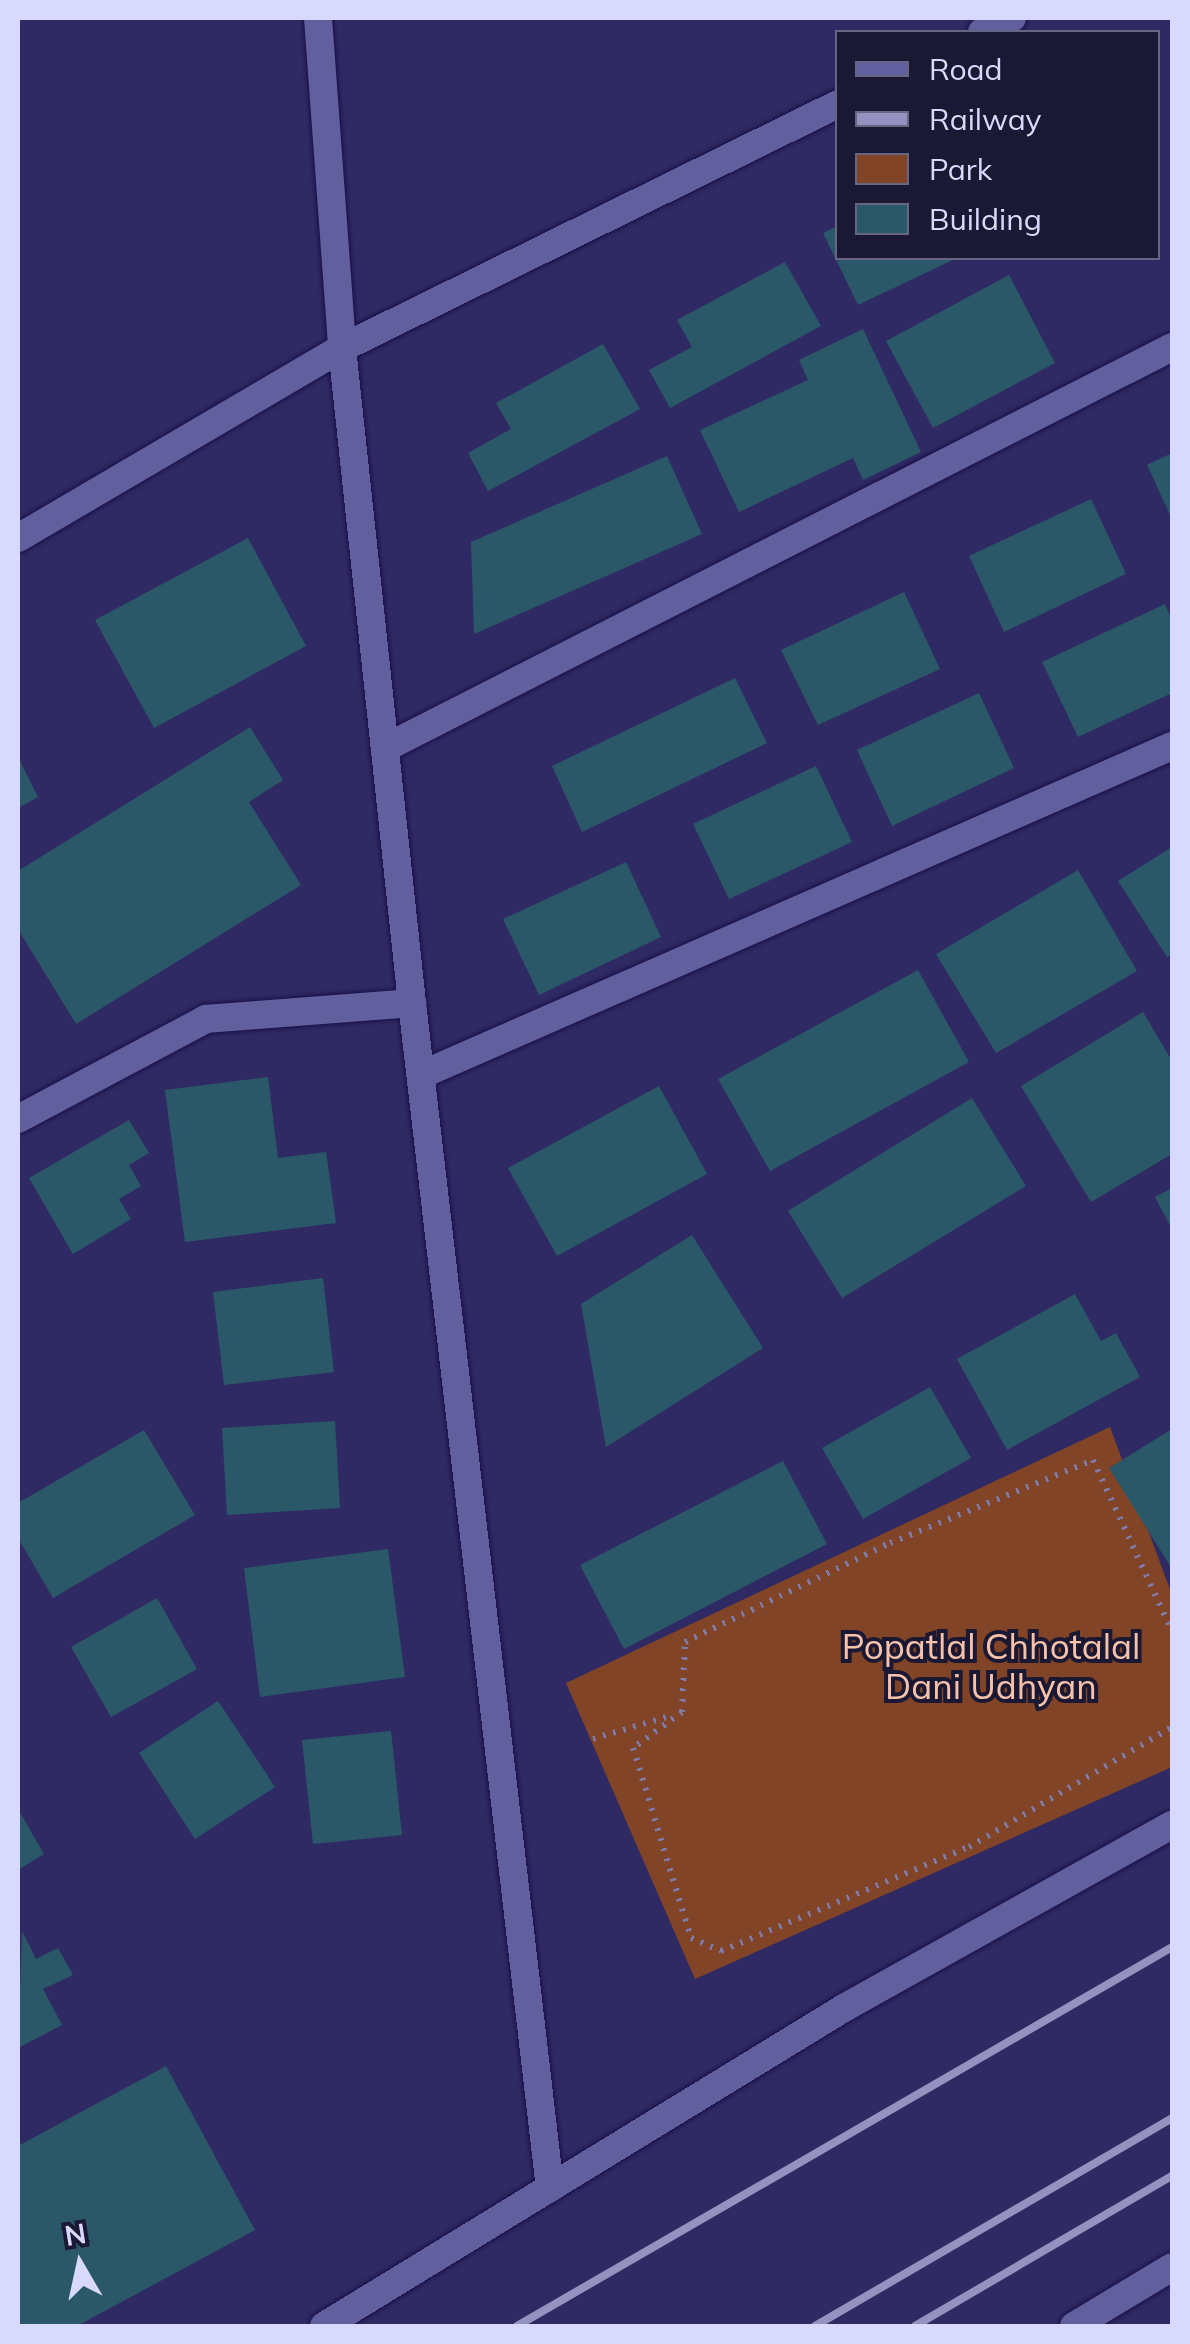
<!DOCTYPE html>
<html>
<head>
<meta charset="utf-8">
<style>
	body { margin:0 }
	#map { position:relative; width:1190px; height:2344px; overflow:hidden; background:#302a64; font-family:Mulish,sans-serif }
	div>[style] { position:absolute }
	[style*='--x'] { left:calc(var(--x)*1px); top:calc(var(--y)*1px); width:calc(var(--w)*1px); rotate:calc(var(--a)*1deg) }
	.green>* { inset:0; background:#824427 }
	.building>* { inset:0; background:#2a5868 }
	.path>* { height:6px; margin-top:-3px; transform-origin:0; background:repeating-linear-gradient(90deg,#7f7cac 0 2.5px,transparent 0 10.5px) }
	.roads { filter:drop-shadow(0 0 2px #1a0e47) drop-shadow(0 0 2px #1a0e47) }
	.minor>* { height:28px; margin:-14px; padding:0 14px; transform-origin:14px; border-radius:14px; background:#625f9f }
	.tertiary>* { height:28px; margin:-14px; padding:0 14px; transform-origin:14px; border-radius:14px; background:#625f9f }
	.rail>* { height:8px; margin:-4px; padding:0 4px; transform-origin:4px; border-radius:4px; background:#9492bf }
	span { translate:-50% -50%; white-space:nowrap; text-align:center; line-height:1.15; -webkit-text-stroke:8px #1a1832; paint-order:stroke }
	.park-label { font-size:35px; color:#f7c2ab }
	.frame { position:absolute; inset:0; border:20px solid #d8d9fd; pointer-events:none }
	.legend { position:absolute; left:835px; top:30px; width:325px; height:230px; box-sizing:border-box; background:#1a1832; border:2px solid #666583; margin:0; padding:12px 18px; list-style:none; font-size:30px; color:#d8d9fd }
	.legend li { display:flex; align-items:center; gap:20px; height:50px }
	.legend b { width:50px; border:2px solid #666583 }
	.north { position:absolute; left:30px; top:2214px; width:100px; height:100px; -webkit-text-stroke:8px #1a1832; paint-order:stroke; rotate:351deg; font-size:28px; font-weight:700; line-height:40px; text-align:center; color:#d8d9fd }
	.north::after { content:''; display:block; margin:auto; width:35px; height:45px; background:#d8d9fd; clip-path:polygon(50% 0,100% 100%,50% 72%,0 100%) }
</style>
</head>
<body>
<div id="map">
	<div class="green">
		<i style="clip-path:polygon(1110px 1427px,1172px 1595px,1172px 1767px,695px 1979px,566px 1683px)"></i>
	</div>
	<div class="building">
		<i style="clip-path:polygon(838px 226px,838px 258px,957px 258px,858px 305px,823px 233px)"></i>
		<i style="clip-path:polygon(785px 262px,821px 326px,670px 408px,649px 370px,692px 347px,677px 320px)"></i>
		<i style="clip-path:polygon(1009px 275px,1055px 363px,933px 428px,886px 341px)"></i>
		<i style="clip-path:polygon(863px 329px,921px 452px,863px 480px,853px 458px,739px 512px,700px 430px,808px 380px,799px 360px)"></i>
		<i style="clip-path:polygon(603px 344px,640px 409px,488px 491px,468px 453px,511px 429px,496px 403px)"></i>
		<i style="clip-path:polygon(1172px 453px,1172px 519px,1147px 465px)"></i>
		<i style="clip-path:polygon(667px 456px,702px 534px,474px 634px,471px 542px)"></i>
		<i style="clip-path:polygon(1091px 499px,1126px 574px,1004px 632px,969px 556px)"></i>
		<i style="clip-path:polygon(248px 538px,306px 646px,154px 728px,95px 620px)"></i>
		<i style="clip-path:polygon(904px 592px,940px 669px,818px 725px,781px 650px)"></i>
		<i style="clip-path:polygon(1165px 604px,1172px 621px,1172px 693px,1078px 737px,1042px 662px)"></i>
		<i style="clip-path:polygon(735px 678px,767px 743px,582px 832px,552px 766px)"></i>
		<i style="clip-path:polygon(979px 693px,1014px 768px,892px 826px,857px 750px)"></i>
		<i style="clip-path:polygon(250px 727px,283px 780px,249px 802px,301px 885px,76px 1024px,18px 929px,18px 871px)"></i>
		<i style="clip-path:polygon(18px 757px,38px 797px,18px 808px)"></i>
		<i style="clip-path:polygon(816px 766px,852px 842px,729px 899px,693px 824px)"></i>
		<i style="clip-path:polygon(1172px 847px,1172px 954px,1167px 957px,1118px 881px)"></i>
		<i style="clip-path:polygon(626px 862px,661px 937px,539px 995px,503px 919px)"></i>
		<i style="clip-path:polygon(1078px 870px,1137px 971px,996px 1053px,936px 954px)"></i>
		<i style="clip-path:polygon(918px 970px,969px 1062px,770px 1171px,718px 1079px)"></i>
		<i style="clip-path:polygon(1143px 1012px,1172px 1061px,1172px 1154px,1091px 1202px,1021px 1086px)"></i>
		<i style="clip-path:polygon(268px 1077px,278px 1158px,326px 1152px,336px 1223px,185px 1242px,165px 1090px)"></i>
		<i style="clip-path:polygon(659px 1086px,707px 1174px,557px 1256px,508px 1168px)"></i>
		<i style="clip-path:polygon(972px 1098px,1026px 1186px,842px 1298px,788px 1211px)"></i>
		<i style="clip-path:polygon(129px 1120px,149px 1153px,129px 1165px,141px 1186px,119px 1199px,131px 1219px,73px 1254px,29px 1178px)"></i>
		<i style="clip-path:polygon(1172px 1188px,1172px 1229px,1155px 1197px)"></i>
		<i style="clip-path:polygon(692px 1235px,763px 1348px,606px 1447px,581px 1304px)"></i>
		<i style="clip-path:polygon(323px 1278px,334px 1372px,224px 1385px,213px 1292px)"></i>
		<i style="clip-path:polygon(1075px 1294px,1101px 1341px,1116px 1333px,1140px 1377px,1007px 1450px,957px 1359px)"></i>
		<i style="clip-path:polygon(930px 1387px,971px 1458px,863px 1519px,822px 1448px)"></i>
		<i style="clip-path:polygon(335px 1421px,340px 1508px,227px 1515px,222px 1428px)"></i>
		<i style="clip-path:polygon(1172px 1429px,1172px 1569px,1109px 1468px)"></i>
		<i style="clip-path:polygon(144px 1430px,195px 1515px,53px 1598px,18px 1538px,18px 1503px)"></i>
		<i style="clip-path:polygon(783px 1461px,827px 1544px,624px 1649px,580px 1565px)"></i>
		<i style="clip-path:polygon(388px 1549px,405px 1677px,260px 1697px,244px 1568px)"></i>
		<i style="clip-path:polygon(157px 1598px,197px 1669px,111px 1717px,71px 1647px)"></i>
		<i style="clip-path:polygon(218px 1701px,275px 1787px,195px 1839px,139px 1753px)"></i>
		<i style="clip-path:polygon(391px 1731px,402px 1835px,313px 1844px,302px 1740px)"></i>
		<i style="clip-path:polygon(18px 1809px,44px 1854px,18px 1870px)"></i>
		<i style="clip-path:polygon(22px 1931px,36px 1959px,58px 1948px,73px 1975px,43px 1989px,62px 2025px,18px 2048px)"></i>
		<i style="clip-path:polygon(166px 2066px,255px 2230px,77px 2326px,18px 2326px,18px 2146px)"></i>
	</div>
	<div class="path">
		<i style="--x:682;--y:1712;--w:61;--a:143.7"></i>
		<i style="--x:633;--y:1748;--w:199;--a:73"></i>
		<i style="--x:691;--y:1938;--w:33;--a:23"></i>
		<i style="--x:721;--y:1951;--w:269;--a:-22.8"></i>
		<i style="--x:969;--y:1847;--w:236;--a:-30.6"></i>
		<i style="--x:682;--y:1712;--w:70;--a:-87.5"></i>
		<i style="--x:685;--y:1642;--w:228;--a:-25.8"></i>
		<i style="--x:890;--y:1543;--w:219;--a:-22.2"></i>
		<i style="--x:1093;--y:1460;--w:188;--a:65.2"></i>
		<i style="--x:593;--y:1739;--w:84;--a:-16.7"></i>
	</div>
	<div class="roads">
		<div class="minor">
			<i style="--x:387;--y:747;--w:881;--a:-27"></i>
			<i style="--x:421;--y:1075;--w:820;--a:-23.66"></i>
			<i style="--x:18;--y:1119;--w:213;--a:-28"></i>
			<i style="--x:206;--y:1019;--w:207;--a:-4.4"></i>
		</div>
		<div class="tertiary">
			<i style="--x:318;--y:18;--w:331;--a:85.8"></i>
			<i style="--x:342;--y:348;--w:659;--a:83.9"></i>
			<i style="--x:412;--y:1003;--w:1193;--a:83.36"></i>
			<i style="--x:982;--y:32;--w:33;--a:-25"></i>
			<i style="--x:18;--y:538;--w:376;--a:-30.4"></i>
			<i style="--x:342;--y:348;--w:553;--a:-26.19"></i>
			<i style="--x:324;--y:2326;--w:610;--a:-31.45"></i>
			<i style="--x:844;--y:2008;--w:376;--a:-29.2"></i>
			<i style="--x:1074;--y:2326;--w:114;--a:-31"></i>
		</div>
	</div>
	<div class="rail">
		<i style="--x:517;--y:2326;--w:757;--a:-30.05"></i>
		<i style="--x:815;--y:2326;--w:413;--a:-30.2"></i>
		<i style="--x:915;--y:2326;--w:298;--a:-30.3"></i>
	</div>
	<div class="park-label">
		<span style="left:991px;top:1666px">Popatlal Chhotalal<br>Dani Udhyan</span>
	</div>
	<div class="frame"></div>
	<ul class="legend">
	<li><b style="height:12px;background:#625f9f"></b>Road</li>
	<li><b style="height:12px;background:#9492bf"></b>Railway</li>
	<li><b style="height:28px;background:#824427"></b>Park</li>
	<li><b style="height:28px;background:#2a5868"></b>Building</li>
	</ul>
	<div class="north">N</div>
</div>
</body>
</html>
